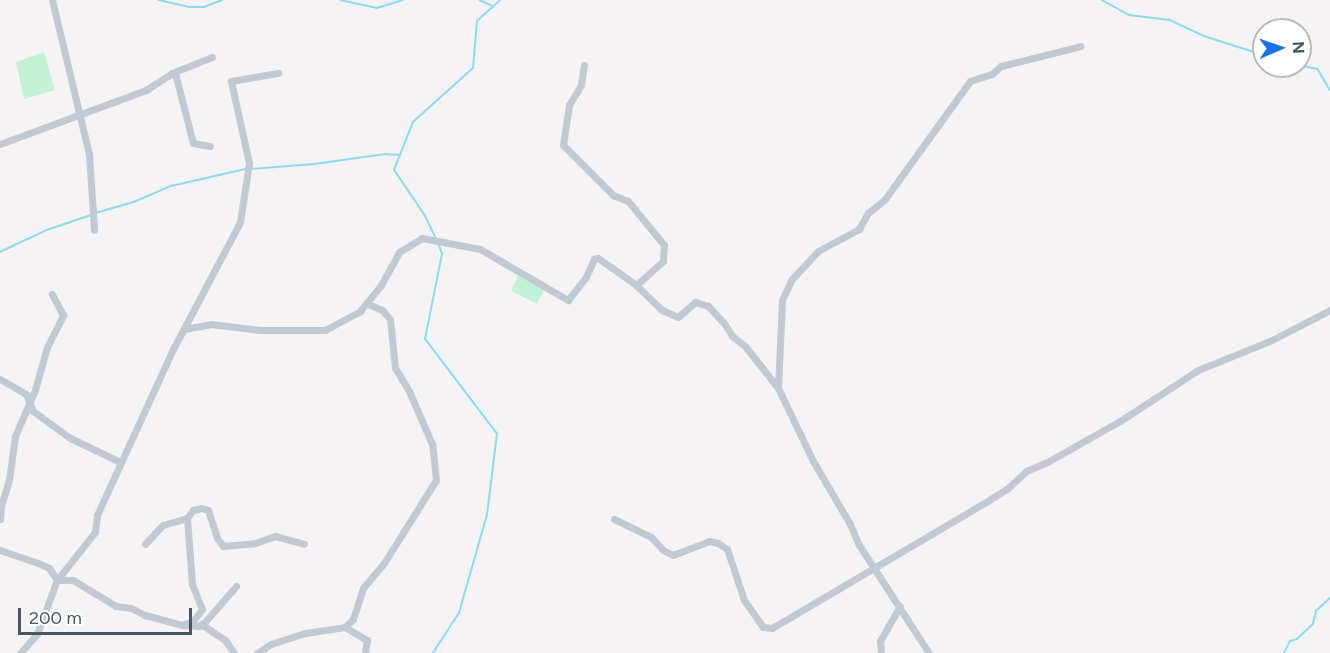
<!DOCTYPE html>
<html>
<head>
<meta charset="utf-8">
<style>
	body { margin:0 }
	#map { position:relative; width:1330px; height:653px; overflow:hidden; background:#f5f3f3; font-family:Figtree,sans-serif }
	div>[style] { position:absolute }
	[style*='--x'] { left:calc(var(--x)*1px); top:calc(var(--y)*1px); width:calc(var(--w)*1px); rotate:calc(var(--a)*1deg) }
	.green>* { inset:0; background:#c3f1d5 }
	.stream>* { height:1.5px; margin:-0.75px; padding:0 0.75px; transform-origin:0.75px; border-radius:0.75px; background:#90daee }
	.minor>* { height:7px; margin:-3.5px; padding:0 3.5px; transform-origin:3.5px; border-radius:3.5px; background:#c1cad2 }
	span { translate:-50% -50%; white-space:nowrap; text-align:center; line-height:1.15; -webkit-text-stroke:5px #fff; paint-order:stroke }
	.north { position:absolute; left:1252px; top:18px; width:60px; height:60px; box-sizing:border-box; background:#fff; border:2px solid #b7bbc0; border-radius:50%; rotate:88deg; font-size:16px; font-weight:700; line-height:24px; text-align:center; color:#4a5661 }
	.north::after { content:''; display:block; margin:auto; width:21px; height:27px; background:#1a73e8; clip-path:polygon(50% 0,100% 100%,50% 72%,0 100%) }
	.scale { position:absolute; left:18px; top:608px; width:174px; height:27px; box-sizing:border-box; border:3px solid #4a5661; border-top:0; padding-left:8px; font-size:18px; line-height:21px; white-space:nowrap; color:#4a5661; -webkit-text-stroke:4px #fff; paint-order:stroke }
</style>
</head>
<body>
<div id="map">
	<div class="green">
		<i style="clip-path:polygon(44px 52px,55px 90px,24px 99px,16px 62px)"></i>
		<i style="clip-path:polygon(521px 269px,547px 284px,537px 304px,511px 291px)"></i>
	</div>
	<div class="stream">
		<i style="--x:159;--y:0;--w:32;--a:13"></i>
		<i style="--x:190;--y:7;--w:14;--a:0"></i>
		<i style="--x:204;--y:7;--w:19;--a:-21"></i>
		<i style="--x:340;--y:0;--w:38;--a:12"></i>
		<i style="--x:377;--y:8;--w:27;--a:-17"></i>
		<i style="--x:480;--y:0;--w:14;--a:25"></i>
		<i style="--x:1102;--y:0;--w:31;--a:29"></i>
		<i style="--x:1129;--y:15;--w:41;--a:7"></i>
		<i style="--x:1170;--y:20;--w:38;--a:25"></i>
		<i style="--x:1204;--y:36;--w:63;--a:17.6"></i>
		<i style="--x:1300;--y:65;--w:18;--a:13"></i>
		<i style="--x:1318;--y:69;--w:24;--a:60"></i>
		<i style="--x:250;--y:169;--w:64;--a:-4.5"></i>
		<i style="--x:314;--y:164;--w:72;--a:-8"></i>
		<i style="--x:385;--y:154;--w:15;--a:4"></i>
		<i style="--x:95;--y:213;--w:41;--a:-15.8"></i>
		<i style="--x:134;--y:202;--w:40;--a:-23.4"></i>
		<i style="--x:171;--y:186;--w:77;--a:-12.8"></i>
		<i style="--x:436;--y:239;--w:25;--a:-116"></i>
		<i style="--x:425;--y:216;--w:55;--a:-124"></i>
		<i style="--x:394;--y:170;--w:52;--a:-68.4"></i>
		<i style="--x:413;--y:122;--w:81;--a:-42"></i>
		<i style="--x:473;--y:68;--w:47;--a:-85.1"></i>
		<i style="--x:477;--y:21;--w:31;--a:-42"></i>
		<i style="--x:0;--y:252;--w:52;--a:-25.1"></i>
		<i style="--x:47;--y:230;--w:46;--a:-18.8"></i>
		<i style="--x:433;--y:653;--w:48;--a:-57"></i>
		<i style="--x:459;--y:613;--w:102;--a:-74.1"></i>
		<i style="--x:487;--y:515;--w:82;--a:-83"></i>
		<i style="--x:497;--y:434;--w:119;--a:-127.2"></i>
		<i style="--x:425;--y:339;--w:87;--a:-78.7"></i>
		<i style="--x:442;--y:254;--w:12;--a:-110"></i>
		<i style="--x:1284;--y:653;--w:13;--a:-63"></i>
		<i style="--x:1290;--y:641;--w:7;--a:-16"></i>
		<i style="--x:1297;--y:639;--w:22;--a:-43"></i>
		<i style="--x:1313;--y:624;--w:13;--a:-77"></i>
		<i style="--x:1316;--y:611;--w:19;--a:-43"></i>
	</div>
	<div class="minor">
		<i style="--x:52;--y:0;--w:158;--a:76.5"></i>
		<i style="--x:89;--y:154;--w:76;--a:86.2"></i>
		<i style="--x:584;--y:65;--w:20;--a:99"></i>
		<i style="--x:581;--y:85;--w:23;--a:121"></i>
		<i style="--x:569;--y:105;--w:40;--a:98.5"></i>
		<i style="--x:563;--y:145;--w:71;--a:45"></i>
		<i style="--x:613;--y:195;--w:16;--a:22"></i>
		<i style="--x:628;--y:201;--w:57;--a:50.7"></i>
		<i style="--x:664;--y:245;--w:16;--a:94"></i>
		<i style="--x:663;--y:261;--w:36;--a:138"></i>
		<i style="--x:636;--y:285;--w:36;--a:44"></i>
		<i style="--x:662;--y:310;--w:17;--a:24"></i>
		<i style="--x:678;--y:317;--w:23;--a:-41"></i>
		<i style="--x:695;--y:302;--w:14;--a:17"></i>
		<i style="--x:708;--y:306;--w:23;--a:47"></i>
		<i style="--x:724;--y:323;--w:15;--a:58"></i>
		<i style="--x:732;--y:336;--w:16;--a:38"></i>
		<i style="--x:745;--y:346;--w:53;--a:51.8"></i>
		<i style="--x:778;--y:388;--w:81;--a:64.4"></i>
		<i style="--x:813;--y:461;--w:73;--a:59.6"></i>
		<i style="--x:850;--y:524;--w:23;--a:67"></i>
		<i style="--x:859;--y:545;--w:129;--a:57.1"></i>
		<i style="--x:175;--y:73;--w:72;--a:75.6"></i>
		<i style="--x:193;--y:143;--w:17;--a:10"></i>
		<i style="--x:0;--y:144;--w:156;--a:-20.3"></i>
		<i style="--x:146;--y:90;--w:31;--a:-33"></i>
		<i style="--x:172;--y:73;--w:43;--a:-21.8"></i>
		<i style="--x:184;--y:329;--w:27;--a:-10"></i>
		<i style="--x:211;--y:324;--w:49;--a:7"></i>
		<i style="--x:260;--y:330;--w:65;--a:0"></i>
		<i style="--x:325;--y:330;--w:40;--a:-28"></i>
		<i style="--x:360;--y:311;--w:33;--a:-51"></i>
		<i style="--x:381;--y:285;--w:38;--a:-61"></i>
		<i style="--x:399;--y:252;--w:27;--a:-31"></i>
		<i style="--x:422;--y:238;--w:59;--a:10.7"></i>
		<i style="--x:480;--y:249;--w:102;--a:30.1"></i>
		<i style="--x:568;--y:300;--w:29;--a:-52"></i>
		<i style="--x:586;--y:277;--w:20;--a:-66"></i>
		<i style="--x:594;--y:259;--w:4;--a:-14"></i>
		<i style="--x:598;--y:258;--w:47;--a:35.4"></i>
		<i style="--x:0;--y:379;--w:30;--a:30"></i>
		<i style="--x:26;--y:394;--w:18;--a:68"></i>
		<i style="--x:33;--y:411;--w:46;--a:36.1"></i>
		<i style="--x:70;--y:438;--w:55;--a:25.6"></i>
		<i style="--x:778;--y:388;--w:88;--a:-87.4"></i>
		<i style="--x:782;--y:300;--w:23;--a:-65"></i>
		<i style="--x:792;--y:279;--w:38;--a:-47"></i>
		<i style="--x:818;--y:251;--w:47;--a:-28.2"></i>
		<i style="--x:859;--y:229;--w:18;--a:-61"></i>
		<i style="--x:868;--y:213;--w:22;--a:-39"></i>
		<i style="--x:885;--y:199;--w:145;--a:-54.2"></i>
		<i style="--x:970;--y:81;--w:23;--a:-18"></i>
		<i style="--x:992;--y:74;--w:12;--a:-42"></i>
		<i style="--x:1001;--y:66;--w:82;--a:-14"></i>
		<i style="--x:0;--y:519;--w:13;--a:-86"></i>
		<i style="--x:1;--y:506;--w:27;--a:-73"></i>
		<i style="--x:9;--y:480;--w:44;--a:-82.2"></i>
		<i style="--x:15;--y:436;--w:50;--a:-66.5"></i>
		<i style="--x:35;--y:390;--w:45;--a:-74.4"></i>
		<i style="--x:47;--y:347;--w:36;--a:-63"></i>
		<i style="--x:63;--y:315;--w:24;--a:-118"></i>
		<i style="--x:614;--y:519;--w:41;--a:25.9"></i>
		<i style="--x:651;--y:537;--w:18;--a:47"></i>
		<i style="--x:663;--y:550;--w:11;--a:27"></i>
		<i style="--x:673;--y:555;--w:39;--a:-21"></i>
		<i style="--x:709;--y:541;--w:9;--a:13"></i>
		<i style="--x:718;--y:543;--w:11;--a:34"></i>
		<i style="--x:727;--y:549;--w:54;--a:71.6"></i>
		<i style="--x:744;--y:600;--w:33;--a:55"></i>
		<i style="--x:763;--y:627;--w:9;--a:6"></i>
		<i style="--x:772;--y:628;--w:252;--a:-30.5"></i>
		<i style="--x:989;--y:500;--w:22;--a:-32"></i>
		<i style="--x:1008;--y:488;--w:25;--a:-43"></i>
		<i style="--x:1026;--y:471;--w:25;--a:-23"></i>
		<i style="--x:1049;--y:461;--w:81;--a:-29.4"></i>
		<i style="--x:1120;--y:421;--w:93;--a:-33.2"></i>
		<i style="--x:1198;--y:370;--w:80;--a:-22.1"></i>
		<i style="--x:1272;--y:340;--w:65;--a:-27.3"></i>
		<i style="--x:145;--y:544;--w:26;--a:-47"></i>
		<i style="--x:163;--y:525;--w:25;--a:-16"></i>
		<i style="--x:187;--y:518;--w:10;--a:-53"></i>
		<i style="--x:193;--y:510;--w:8;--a:-14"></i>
		<i style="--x:201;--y:508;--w:7;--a:16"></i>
		<i style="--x:208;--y:510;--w:29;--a:72"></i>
		<i style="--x:217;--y:538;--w:10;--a:53"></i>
		<i style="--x:223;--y:546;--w:32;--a:-5"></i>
		<i style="--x:255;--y:543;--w:21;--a:-19"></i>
		<i style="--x:275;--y:536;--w:30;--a:15"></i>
		<i style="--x:0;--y:550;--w:40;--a:18.9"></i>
		<i style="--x:38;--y:563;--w:12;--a:24"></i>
		<i style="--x:49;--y:568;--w:14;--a:56"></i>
		<i style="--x:57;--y:580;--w:16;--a:0"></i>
		<i style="--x:73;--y:580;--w:50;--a:31.2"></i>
		<i style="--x:116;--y:606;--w:15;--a:8"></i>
		<i style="--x:131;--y:608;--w:16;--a:27"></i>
		<i style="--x:145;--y:615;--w:38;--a:15"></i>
		<i style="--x:182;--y:625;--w:17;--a:3"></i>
		<i style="--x:199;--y:626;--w:6;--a:-31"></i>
		<i style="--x:204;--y:623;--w:49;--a:-49.1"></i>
		<i style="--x:184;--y:624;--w:9;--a:-18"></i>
		<i style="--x:193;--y:621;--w:15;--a:-53"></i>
		<i style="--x:202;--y:609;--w:27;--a:-112"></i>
		<i style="--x:192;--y:584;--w:66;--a:-94.3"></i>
		<i style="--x:201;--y:624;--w:29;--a:34"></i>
		<i style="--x:225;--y:640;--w:16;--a:55"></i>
		<i style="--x:345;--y:627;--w:26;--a:31"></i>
		<i style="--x:367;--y:640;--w:13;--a:99"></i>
		<i style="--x:20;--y:653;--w:25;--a:-48"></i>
		<i style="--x:37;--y:634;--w:58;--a:-69.7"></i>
		<i style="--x:57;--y:580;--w:61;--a:-51.6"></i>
		<i style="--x:95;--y:532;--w:17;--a:-83"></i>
		<i style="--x:97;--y:515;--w:178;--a:-65.4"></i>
		<i style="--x:171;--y:353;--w:148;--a:-62.2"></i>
		<i style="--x:240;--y:222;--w:60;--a:-81.3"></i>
		<i style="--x:249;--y:163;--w:84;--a:-102.4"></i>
		<i style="--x:231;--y:81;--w:48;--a:-9.7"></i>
		<i style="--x:257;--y:653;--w:17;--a:-33"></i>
		<i style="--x:271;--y:644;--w:36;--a:-18"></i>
		<i style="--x:305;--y:633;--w:40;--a:-8.5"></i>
		<i style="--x:345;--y:627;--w:11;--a:-45"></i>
		<i style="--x:353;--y:619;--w:33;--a:-72"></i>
		<i style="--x:363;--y:588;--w:33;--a:-50"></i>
		<i style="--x:384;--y:563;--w:98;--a:-57.9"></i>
		<i style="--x:436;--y:480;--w:36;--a:-96"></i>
		<i style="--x:432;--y:444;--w:58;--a:-113.5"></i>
		<i style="--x:409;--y:391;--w:27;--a:-121"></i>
		<i style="--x:395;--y:368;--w:49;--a:-95.8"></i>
		<i style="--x:390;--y:319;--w:12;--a:-132"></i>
		<i style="--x:382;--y:310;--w:17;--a:-156"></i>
		<i style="--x:881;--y:653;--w:12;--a:-95"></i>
		<i style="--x:880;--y:641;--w:40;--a:-60.3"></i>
	</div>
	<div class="north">N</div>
	<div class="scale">200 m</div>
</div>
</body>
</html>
